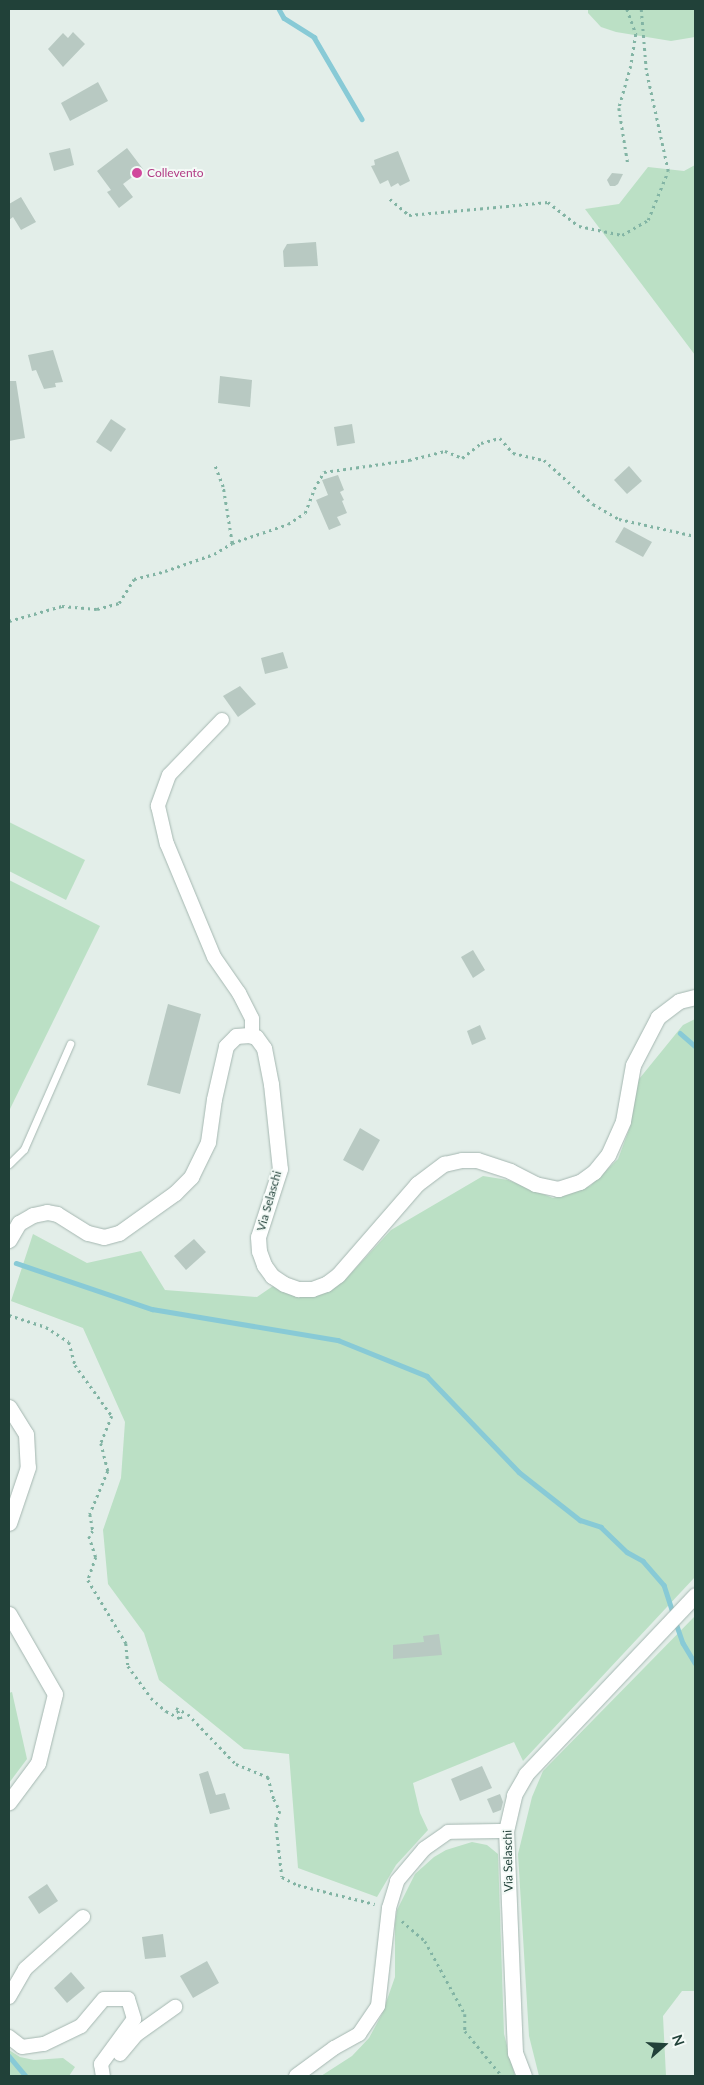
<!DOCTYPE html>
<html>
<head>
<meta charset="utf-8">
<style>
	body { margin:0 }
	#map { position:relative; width:704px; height:2085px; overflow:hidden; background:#e3eee9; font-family:Lato,sans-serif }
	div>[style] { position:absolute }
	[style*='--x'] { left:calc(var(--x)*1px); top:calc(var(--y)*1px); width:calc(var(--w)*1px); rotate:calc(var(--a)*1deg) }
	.green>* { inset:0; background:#bbe0c5 }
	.stream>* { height:4.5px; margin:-2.25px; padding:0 2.25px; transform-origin:2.25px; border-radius:2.25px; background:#88cad6 }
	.building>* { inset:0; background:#b8c9c2 }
	.path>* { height:2.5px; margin-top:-1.25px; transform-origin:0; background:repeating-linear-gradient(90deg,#82b4a4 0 2.5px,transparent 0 6.5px) }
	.roads { filter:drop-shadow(0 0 1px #a5b7b1) drop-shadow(0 0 1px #a5b7b1) }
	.lane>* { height:7px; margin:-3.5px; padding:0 3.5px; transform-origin:3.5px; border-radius:3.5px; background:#fff }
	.street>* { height:14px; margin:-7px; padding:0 7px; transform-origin:7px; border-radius:7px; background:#fff }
	.secondary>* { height:15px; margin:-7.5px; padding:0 7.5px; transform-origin:7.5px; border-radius:7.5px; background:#fff }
	.dots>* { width:14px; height:14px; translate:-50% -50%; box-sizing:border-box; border:2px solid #f4faf7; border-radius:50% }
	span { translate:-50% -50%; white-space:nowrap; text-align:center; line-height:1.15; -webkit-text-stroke:4px #f4faf7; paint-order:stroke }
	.hotel-label { font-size:12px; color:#b23c85 }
	.left { translate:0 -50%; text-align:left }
	.street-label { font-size:12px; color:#214139 }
	.frame { position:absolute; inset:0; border:10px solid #214139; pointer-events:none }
	.north { position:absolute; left:639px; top:2020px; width:50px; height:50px; -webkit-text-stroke:4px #f4faf7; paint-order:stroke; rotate:71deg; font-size:14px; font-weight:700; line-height:20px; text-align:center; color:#214139 }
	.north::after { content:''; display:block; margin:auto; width:18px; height:22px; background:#214139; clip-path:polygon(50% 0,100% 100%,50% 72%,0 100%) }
</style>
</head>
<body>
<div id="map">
	<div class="green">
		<i style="clip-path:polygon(588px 9px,695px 9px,695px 37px,671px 41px,616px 32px,601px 27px,588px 13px)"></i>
		<i style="clip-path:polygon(695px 165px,695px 355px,585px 209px,619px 204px,648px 167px,684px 171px)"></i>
		<i style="clip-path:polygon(9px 822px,85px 860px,66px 900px,9px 871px)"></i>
		<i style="clip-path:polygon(9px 880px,100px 926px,9px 1111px)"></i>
		<i style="clip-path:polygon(695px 1019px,695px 1577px,523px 1761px,514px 1742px,413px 1783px,420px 1813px,428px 1830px,396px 1865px,377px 1897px,298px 1868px,289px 1754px,244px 1749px,159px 1680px,144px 1633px,108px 1584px,103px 1530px,121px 1478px,125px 1422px,83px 1328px,11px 1301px,33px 1234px,87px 1263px,141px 1251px,165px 1290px,257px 1297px,273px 1286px,318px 1293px,343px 1282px,391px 1230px,483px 1176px,508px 1180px,553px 1198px,590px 1186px,618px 1159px,630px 1127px,635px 1084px,683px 1025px)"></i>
		<i style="clip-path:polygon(695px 1616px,695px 1991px,682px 1991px,663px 2016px,666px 2076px,539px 2076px,529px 2036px,518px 1854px,532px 1797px,543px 1771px)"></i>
		<i style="clip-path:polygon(12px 1692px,27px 1759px,9px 1783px,9px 1693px)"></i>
		<i style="clip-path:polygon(472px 1842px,487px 1845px,498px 1854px,504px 2034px,515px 2076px,321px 2076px,352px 2056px,369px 2038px,382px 2014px,395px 1977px,395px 1924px,397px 1910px,415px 1874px,434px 1857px,446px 1850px)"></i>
		<i style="clip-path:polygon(9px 2050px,20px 2057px,34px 2060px,63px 2058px,75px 2067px,69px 2076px,9px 2076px)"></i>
	</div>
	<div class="stream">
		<i style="--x:279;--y:9;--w:10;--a:61"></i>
		<i style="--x:284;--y:18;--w:36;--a:32"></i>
		<i style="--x:314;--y:37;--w:95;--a:59.7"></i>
		<i style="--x:680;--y:1033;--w:20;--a:41"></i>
		<i style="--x:16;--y:1263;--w:144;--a:18.7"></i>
		<i style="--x:152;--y:1309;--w:189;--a:9.5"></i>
		<i style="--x:338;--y:1340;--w:96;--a:22"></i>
		<i style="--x:427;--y:1376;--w:133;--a:46.2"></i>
		<i style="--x:519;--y:1472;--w:78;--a:38.2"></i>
		<i style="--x:580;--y:1520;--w:22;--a:18"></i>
		<i style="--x:601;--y:1527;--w:36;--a:44"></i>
		<i style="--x:627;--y:1552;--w:18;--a:29"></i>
		<i style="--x:643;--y:1561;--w:32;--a:49"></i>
		<i style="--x:664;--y:1585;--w:29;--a:72"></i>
		<i style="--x:675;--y:1620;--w:24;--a:71"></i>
		<i style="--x:683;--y:1643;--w:23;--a:59"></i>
		<i style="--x:9;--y:2056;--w:26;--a:50"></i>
	</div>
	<div class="building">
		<i style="clip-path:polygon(73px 32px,85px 44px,63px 67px,48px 49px,63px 33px,68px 38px)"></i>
		<i style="clip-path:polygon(98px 82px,108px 101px,70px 121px,61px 103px)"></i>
		<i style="clip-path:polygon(70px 148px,74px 165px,54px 171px,49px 153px)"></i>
		<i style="clip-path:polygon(127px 148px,143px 169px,123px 184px,133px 197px,119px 208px,107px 192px,111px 190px,97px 171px)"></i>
		<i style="clip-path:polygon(398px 151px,410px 181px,400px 186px,398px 183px,391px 187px,388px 180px,380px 184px,371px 166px,375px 165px,374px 160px)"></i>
		<i style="clip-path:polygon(612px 173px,623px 174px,618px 184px,615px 186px,610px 186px,607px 180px)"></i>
		<i style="clip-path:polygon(21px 197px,36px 222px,21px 230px,13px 217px,9px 220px,9px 204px)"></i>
		<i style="clip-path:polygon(316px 242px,318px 266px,284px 267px,283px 251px,287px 244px)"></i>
		<i style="clip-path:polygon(53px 350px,63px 382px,55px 383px,56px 387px,44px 389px,36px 370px,32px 371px,28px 355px)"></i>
		<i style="clip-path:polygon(220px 376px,252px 380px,250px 407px,218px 403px)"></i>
		<i style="clip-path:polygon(9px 381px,16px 381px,25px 438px,9px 441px)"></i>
		<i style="clip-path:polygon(111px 419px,126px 429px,111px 452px,96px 442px)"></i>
		<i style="clip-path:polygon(352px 424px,355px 443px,337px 446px,334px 427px)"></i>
		<i style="clip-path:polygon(629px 466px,642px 481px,627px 494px,614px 480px)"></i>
		<i style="clip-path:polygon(338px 475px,344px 490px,340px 492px,344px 500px,342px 501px,347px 513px,337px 517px,341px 525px,329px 530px,316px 500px,328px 495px,322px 480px)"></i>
		<i style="clip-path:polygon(624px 527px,652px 542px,643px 557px,615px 542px)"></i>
		<i style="clip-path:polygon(283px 652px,288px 668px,265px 674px,261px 658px)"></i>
		<i style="clip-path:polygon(240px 686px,256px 704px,238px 717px,223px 696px)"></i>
		<i style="clip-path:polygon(473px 950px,485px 970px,473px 978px,461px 957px)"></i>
		<i style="clip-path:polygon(168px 1004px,201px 1014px,180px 1094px,147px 1085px)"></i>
		<i style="clip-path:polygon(480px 1025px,486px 1039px,472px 1045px,467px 1031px)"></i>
		<i style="clip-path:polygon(360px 1128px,380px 1140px,363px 1171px,343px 1160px)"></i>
		<i style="clip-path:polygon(194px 1239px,206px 1252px,186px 1270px,174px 1256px)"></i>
		<i style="clip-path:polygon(439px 1634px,442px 1655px,393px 1659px,393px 1645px,424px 1642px,423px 1636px)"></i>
		<i style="clip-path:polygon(482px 1766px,492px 1788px,460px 1801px,451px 1779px)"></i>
		<i style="clip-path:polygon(208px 1771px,216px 1795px,225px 1793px,230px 1809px,210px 1814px,199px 1774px)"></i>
		<i style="clip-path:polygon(500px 1794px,503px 1802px,501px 1810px,493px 1813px,487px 1799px)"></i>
		<i style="clip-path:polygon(47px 1884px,58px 1901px,39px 1914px,28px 1897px)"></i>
		<i style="clip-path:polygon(163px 1934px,166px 1957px,145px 1959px,142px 1937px)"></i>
		<i style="clip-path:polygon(207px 1961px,219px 1983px,193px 1998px,180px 1976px)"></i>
		<i style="clip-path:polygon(71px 1972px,85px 1988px,67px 2003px,54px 1988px)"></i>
	</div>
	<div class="path">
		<i style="--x:627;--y:9;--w:27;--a:70"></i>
		<i style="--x:636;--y:34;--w:32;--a:99"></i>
		<i style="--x:631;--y:66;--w:44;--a:105.9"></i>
		<i style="--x:619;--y:108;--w:57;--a:80.9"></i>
		<i style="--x:390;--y:199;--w:25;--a:40"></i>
		<i style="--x:409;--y:215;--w:140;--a:-5.3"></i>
		<i style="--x:548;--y:202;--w:39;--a:38"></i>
		<i style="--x:579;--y:226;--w:44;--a:11.8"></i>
		<i style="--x:622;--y:235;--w:30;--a:-30"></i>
		<i style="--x:648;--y:220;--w:53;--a:-67.8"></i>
		<i style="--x:668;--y:171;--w:103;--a:-102.3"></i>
		<i style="--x:646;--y:70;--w:61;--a:-94.7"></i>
		<i style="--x:232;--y:543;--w:59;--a:-18.7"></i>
		<i style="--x:288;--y:524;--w:20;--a:-33"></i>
		<i style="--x:305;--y:513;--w:26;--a:-69"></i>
		<i style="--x:314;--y:489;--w:20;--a:-60"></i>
		<i style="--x:324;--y:472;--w:86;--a:-8"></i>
		<i style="--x:409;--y:460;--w:37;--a:-14"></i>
		<i style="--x:445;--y:451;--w:18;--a:22"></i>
		<i style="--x:462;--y:458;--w:24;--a:-38"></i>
		<i style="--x:481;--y:443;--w:20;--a:-15"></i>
		<i style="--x:500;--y:438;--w:20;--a:49"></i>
		<i style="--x:513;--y:453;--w:32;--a:13"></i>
		<i style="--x:544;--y:460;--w:66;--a:41.9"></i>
		<i style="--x:593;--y:504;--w:30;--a:30"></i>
		<i style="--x:619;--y:519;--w:78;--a:12.6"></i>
		<i style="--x:9;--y:621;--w:55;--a:-15.8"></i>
		<i style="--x:62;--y:606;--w:35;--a:5"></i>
		<i style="--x:97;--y:609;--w:23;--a:-15"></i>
		<i style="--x:119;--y:603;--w:28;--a:-58"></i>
		<i style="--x:134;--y:579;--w:32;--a:-14"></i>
		<i style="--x:165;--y:571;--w:52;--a:-19.1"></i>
		<i style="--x:214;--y:554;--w:21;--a:-31"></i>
		<i style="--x:232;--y:543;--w:57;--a:-99.1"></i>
		<i style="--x:223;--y:487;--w:25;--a:-111"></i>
		<i style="--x:9;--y:1315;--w:39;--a:18"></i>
		<i style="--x:46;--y:1327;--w:27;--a:33"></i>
		<i style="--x:69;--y:1342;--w:24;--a:75"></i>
		<i style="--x:75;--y:1365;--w:63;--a:54"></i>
		<i style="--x:112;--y:1416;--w:29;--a:112"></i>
		<i style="--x:101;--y:1443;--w:29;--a:76"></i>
		<i style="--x:108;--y:1471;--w:47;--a:112.7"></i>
		<i style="--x:90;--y:1514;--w:17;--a:80"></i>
		<i style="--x:93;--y:1531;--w:6;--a:129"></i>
		<i style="--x:89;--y:1536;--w:22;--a:72"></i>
		<i style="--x:96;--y:1557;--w:24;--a:109"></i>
		<i style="--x:88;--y:1580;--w:74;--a:58.9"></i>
		<i style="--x:126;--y:1643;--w:23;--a:85"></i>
		<i style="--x:128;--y:1666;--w:39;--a:54"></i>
		<i style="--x:151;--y:1698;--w:20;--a:41"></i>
		<i style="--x:166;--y:1711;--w:17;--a:28"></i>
		<i style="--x:181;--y:1719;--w:12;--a:-114"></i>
		<i style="--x:176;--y:1708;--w:13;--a:27"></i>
		<i style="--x:188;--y:1714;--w:69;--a:46.2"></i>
		<i style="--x:236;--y:1764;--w:35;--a:22"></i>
		<i style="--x:268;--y:1777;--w:23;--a:75"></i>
		<i style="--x:274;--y:1799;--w:13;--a:63"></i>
		<i style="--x:280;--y:1811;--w:14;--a:107"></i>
		<i style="--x:276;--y:1824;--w:53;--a:83.5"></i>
		<i style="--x:282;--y:1877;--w:18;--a:27"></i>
		<i style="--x:298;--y:1885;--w:79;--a:13.9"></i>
		<i style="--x:402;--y:1921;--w:30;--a:41"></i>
		<i style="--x:425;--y:1941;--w:83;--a:61.3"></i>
		<i style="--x:465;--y:2014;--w:17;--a:90"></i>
		<i style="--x:465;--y:2031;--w:58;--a:50.6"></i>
	</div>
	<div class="roads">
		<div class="lane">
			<i style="--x:9;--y:1164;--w:21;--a:-45"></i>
			<i style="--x:24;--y:1149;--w:115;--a:-66.3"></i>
		</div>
		<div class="street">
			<i style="--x:222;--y:720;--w:76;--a:133.9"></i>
			<i style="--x:169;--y:775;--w:33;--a:110"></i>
			<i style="--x:158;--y:806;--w:39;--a:77"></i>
			<i style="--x:167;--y:844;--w:122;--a:67.4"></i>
			<i style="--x:214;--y:957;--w:44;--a:55.2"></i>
			<i style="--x:239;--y:993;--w:29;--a:63"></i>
			<i style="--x:252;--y:1019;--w:17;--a:90"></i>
			<i style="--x:9;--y:1997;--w:32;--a:-60"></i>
			<i style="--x:25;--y:1969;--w:78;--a:-41.9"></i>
			<i style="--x:9;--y:2037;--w:16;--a:38"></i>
			<i style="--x:22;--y:2047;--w:22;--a:-8"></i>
			<i style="--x:44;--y:2044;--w:41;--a:-25.9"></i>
			<i style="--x:81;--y:2026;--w:35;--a:-50"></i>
			<i style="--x:104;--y:1999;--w:24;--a:0"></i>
			<i style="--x:128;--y:1999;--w:21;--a:73"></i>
			<i style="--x:134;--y:2019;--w:56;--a:126.3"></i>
			<i style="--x:101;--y:2064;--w:12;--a:81"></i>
			<i style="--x:120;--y:2054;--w:26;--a:-50"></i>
			<i style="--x:137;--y:2034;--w:47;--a:-35.4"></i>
			<i style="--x:296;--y:2076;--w:47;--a:-36.4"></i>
			<i style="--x:334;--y:2048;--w:29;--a:-29"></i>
			<i style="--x:359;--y:2034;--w:34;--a:-56"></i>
			<i style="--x:378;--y:2006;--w:99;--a:-83.6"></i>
			<i style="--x:389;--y:1908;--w:28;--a:-73"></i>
			<i style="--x:397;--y:1881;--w:42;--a:-49.8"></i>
			<i style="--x:424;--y:1849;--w:29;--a:-35"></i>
			<i style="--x:448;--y:1832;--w:58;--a:-1"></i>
		</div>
		<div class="secondary">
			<i style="--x:9;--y:1240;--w:20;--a:-60"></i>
			<i style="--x:19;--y:1223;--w:16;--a:-30"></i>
			<i style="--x:33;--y:1215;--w:14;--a:-12"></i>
			<i style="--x:47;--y:1212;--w:10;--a:11"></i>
			<i style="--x:57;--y:1214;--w:36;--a:32"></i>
			<i style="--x:88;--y:1233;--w:16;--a:14"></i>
			<i style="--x:104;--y:1237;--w:16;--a:-15"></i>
			<i style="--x:119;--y:1233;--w:69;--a:-35.5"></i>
			<i style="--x:175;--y:1193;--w:23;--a:-45"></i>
			<i style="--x:191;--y:1177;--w:39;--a:-64"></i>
			<i style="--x:208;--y:1142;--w:43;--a:-82.1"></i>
			<i style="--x:214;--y:1099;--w:54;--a:-77.2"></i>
			<i style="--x:226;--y:1046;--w:14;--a:-45"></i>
			<i style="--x:236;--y:1036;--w:13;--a:-4"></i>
			<i style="--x:249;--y:1035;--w:7;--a:16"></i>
			<i style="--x:256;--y:1037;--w:14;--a:54"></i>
			<i style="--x:264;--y:1048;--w:37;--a:79"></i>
			<i style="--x:271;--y:1084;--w:85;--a:84"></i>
			<i style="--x:280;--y:1169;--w:71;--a:107.9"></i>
			<i style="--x:258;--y:1237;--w:14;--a:86"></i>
			<i style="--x:259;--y:1251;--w:15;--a:70"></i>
			<i style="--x:264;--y:1265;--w:14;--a:54"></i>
			<i style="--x:272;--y:1276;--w:14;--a:34"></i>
			<i style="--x:284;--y:1284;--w:15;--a:20"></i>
			<i style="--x:298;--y:1289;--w:14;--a:0"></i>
			<i style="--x:312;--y:1289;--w:15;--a:-20"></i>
			<i style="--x:326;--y:1284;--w:15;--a:-37"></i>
			<i style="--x:338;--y:1275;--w:121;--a:-49"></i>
			<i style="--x:417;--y:1184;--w:34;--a:-37"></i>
			<i style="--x:444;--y:1164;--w:18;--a:-13"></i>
			<i style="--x:462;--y:1160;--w:15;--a:0"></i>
			<i style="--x:477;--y:1160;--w:35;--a:18"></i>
			<i style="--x:510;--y:1171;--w:28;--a:27"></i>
			<i style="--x:535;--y:1184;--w:24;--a:12"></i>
			<i style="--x:558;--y:1189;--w:23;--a:-18"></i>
			<i style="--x:580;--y:1182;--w:17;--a:-36"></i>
			<i style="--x:594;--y:1172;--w:22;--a:-51"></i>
			<i style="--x:608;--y:1155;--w:37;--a:-66"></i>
			<i style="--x:623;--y:1121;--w:57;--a:-79.9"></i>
			<i style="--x:633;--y:1065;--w:54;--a:-62.5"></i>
			<i style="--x:658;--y:1017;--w:26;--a:-37"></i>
			<i style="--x:679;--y:1001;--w:16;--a:-14"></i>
			<i style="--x:9;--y:1407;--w:32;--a:58"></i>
			<i style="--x:26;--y:1434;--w:33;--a:87"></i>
			<i style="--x:28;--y:1467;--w:59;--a:108.7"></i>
			<i style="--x:9;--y:1614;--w:92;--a:60.1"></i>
			<i style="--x:55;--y:1694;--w:71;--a:103.8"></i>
			<i style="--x:38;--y:1763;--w:49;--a:126.6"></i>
			<i style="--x:524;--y:2076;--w:25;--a:-111"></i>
			<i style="--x:515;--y:2053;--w:222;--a:-92.3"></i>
			<i style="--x:506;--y:1831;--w:37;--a:-77"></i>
			<i style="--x:514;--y:1795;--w:24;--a:-60"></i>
			<i style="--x:526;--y:1774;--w:246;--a:-46.6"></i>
		</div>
	</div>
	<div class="dots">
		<i style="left:137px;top:173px;background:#d1479c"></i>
	</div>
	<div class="hotel-label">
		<span class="left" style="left:147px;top:173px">Collevento</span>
	</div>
	<div class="street-label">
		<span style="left:269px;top:1201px;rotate:-74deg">Via Selaschi</span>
		<span style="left:508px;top:1861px;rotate:-91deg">Via Selaschi</span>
	</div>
	<div class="frame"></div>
	<div class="north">N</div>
</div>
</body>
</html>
